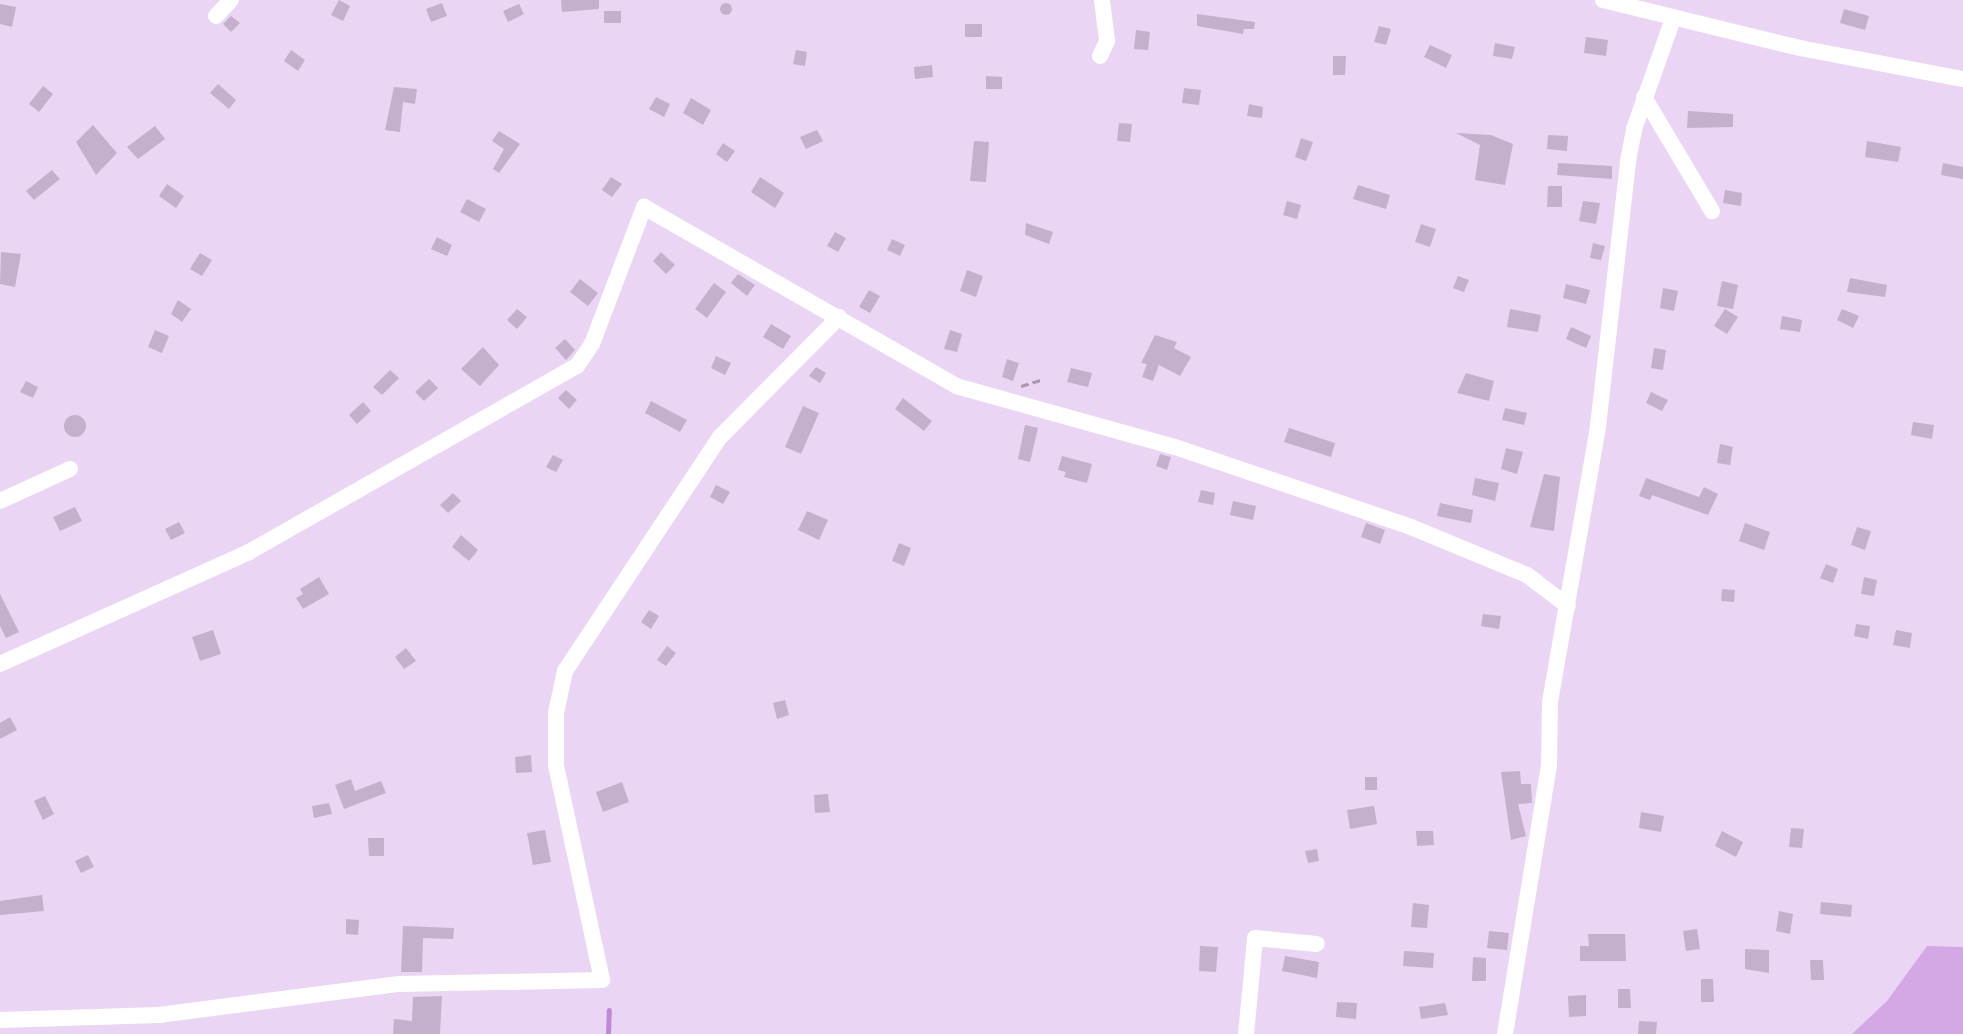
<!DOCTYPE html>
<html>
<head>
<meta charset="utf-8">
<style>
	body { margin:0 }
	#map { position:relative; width:1963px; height:1034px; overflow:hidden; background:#ead5f4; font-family:Literata,serif }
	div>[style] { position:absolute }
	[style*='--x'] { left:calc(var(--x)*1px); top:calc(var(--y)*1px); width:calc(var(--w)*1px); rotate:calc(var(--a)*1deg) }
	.green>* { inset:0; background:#d3a8e5 }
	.stream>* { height:5px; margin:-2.5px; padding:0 2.5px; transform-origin:2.5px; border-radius:2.5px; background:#c089d6 }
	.building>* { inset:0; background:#c4b0cd }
	.round { border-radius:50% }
	.path>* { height:3px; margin-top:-1.5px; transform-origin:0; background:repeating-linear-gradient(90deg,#a898b0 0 8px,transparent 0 12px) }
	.street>* { height:16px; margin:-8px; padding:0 8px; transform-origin:8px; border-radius:8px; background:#fff }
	span { translate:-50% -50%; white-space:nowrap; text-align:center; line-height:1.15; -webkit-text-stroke:7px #ead5f4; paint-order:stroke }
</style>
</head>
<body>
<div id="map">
	<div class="green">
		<i style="clip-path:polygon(1927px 946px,1963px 947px,1963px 1034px,1852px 1034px,1887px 1001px)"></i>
	</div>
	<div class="stream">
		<i style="--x:608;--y:1034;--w:24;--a:-88"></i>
	</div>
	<div class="building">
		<i style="clip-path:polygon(339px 0,350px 6px,343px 21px,331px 15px)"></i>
		<i style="clip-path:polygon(561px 0,599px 0,599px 9px,562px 12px)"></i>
		<i class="round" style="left:720px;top:3px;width:12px;height:12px"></i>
		<i style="clip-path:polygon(442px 3px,447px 16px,431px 22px,426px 9px)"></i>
		<i style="clip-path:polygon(0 4px,16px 7px,12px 27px,0 24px)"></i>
		<i style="clip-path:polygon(519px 4px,524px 14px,508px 22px,503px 11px)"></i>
		<i style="clip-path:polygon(1844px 9px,1869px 16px,1865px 30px,1840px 23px)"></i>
		<i style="clip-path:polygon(604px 11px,621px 11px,621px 23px,604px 23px)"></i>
		<i style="clip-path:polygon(1197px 14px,1255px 22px,1254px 29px,1244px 29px,1243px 34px,1197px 26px)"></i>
		<i style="clip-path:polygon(231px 16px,240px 23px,231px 32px,223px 24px)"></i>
		<i style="clip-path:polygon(965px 24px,982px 24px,982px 37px,965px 37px)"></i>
		<i style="clip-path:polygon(1379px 26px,1391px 29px,1386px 45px,1374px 42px)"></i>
		<i style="clip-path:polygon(1136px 30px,1150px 32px,1148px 50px,1134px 49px)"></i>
		<i style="clip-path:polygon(1586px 37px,1608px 40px,1606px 56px,1584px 53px)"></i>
		<i style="clip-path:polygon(1495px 43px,1515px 47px,1512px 59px,1493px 56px)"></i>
		<i style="clip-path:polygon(1430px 45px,1452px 55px,1446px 68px,1424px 57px)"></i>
		<i style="clip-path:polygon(291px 50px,305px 60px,298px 71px,284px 61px)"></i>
		<i style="clip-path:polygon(796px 50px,807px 52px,805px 66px,793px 64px)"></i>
		<i style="clip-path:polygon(1333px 56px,1346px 56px,1345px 75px,1333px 75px)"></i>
		<i style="clip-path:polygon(932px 65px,933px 77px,915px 79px,914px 67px)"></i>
		<i style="clip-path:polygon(986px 76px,1002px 77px,1002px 89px,986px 89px)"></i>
		<i style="clip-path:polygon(218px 84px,236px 100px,229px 109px,210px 93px)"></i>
		<i style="clip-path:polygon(43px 86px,53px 94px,39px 112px,29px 104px)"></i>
		<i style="clip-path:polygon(394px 87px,417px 89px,415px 104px,403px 102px,400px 132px,385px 130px)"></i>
		<i style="clip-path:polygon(1184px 88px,1201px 90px,1199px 105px,1182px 103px)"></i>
		<i style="clip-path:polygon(656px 97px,670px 104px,664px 117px,649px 109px)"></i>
		<i style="clip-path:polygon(691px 98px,711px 110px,703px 125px,683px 113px)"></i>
		<i style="clip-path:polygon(1249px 104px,1263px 107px,1262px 118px,1247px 116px)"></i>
		<i style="clip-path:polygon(1688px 111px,1733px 114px,1733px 127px,1687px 128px)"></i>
		<i style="clip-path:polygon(1119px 123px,1132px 124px,1130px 142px,1117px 141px)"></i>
		<i style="clip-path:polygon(93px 125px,117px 153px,96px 175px,76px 142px)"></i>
		<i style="clip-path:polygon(155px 126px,165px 139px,138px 159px,127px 147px)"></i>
		<i style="clip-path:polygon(817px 130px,823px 141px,806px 149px,800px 137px)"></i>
		<i style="clip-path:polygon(499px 131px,520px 144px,499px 173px,493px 169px,504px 149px,492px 141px)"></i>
		<i style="clip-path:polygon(1456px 133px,1491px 135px,1513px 144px,1505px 185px,1475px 180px,1480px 145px)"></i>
		<i style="clip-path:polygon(1548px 135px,1568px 136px,1567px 151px,1547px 149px)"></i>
		<i style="clip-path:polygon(1301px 138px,1313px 142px,1306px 161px,1295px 157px)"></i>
		<i style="clip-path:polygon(974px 141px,989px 142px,986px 182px,970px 181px)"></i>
		<i style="clip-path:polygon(1867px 141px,1901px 147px,1898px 162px,1865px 157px)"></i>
		<i style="clip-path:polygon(723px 143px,735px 151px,727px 162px,716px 154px)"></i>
		<i style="clip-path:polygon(1558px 163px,1612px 166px,1612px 179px,1557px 175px)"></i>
		<i style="clip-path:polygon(1943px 163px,1963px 167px,1963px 179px,1941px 175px)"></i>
		<i style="clip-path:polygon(52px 170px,60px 179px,34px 200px,26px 191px)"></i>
		<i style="clip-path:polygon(611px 177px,622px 184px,612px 197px,602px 190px)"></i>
		<i style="clip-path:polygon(760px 177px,784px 193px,775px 208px,751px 192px)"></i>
		<i style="clip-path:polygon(167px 184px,184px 196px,176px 208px,159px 196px)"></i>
		<i style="clip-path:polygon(1358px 185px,1390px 195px,1386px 209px,1353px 199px)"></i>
		<i style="clip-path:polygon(1548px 186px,1562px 186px,1562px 207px,1547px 207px)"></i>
		<i style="clip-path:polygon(1725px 190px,1742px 193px,1741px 206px,1723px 203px)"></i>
		<i style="clip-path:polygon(467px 199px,486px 209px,479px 222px,460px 212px)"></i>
		<i style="clip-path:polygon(1287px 201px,1301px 205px,1297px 219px,1283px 215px)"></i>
		<i style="clip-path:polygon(1583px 201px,1600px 203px,1596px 224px,1579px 221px)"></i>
		<i style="clip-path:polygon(1026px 223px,1053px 232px,1049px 244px,1025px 235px)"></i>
		<i style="clip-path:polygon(1421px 224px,1436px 229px,1430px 247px,1415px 242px)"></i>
		<i style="clip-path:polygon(835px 232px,846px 238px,838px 252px,827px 246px)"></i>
		<i style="clip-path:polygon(437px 237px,452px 245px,447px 256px,431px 249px)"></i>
		<i style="clip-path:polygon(892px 239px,905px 245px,900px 256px,887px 250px)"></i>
		<i style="clip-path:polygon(1593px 243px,1605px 246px,1601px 260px,1590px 258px)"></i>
		<i style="clip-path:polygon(1px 252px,21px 254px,15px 287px,0 284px)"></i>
		<i style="clip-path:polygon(661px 252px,675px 265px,666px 274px,653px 261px)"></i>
		<i style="clip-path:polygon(200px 253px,212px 260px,202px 276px,190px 269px)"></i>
		<i style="clip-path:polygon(967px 270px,983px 276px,976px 297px,960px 291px)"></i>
		<i style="clip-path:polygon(738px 274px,755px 285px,747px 296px,731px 283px)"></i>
		<i style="clip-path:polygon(1458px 276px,1469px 280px,1464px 292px,1453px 288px)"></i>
		<i style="clip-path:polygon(1850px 278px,1887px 285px,1885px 297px,1847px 292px)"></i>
		<i style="clip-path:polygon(580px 279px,598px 293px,588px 306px,570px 292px)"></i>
		<i style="clip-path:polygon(1722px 281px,1738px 285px,1733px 309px,1717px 306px)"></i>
		<i style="clip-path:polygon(714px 283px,726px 292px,707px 318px,695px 309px)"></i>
		<i style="clip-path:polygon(1566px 284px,1590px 290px,1586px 304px,1563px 298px)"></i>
		<i style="clip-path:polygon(1663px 288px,1678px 291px,1674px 311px,1660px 308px)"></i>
		<i style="clip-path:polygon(869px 290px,880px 296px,870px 313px,859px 307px)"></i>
		<i style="clip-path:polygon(178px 300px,191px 309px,182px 322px,171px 314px)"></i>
		<i style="clip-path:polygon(517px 309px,527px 317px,517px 329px,507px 320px)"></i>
		<i style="clip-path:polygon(1510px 309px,1541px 315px,1538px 332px,1507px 327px)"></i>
		<i style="clip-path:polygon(1725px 309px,1738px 317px,1727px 334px,1714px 326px)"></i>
		<i style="clip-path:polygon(1842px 309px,1859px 316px,1853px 328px,1837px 320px)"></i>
		<i style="clip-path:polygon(1782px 316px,1802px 320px,1800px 332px,1780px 329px)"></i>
		<i style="clip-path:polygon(771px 324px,791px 336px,783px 349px,763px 337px)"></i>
		<i style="clip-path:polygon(1571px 327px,1591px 336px,1586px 348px,1566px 339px)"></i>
		<i style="clip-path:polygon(155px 330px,169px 336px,162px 353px,148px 347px)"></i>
		<i style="clip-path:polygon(950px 330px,962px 334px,957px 352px,944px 349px)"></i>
		<i style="clip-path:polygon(1155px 335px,1177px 342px,1174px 348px,1191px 357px,1180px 376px,1159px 365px,1153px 381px,1142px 377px,1147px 364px,1141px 363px)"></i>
		<i style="clip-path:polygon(565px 339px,575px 350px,566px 360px,555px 348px)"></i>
		<i style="clip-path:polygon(483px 347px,499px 365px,480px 386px,461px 369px)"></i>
		<i style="clip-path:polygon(1654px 348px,1666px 350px,1663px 370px,1651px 368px)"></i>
		<i style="clip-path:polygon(716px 356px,731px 363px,725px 375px,711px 368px)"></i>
		<i style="clip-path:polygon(1007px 359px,1019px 363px,1013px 381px,1002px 377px)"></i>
		<i style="clip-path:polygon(816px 367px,826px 373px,820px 383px,809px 376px)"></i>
		<i style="clip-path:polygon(1071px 368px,1092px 373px,1088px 387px,1067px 382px)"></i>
		<i style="clip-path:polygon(390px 370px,399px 378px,382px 395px,373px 387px)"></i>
		<i style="clip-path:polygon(1466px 373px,1494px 381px,1489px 401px,1457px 393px)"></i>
		<i style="clip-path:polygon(429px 379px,438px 388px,424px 401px,415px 392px)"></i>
		<i style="clip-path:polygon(26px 381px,38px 387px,33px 398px,20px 392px)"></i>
		<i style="clip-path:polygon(566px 390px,577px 400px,569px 409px,558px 398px)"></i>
		<i style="clip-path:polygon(1651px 392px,1668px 400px,1662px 411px,1646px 403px)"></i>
		<i style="clip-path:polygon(903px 398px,932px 421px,924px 431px,895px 409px)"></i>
		<i style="clip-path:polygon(651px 401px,687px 420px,680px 432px,645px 413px)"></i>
		<i style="clip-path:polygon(363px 402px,371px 411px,357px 424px,349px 415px)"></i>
		<i style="clip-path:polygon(803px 406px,819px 413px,801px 454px,785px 447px)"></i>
		<i style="clip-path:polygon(1505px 408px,1527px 413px,1524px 425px,1502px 420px)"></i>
		<i class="round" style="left:64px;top:415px;width:22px;height:22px"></i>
		<i style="clip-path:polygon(1913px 422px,1934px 425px,1932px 439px,1911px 435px)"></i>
		<i style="clip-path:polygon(1025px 425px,1038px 428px,1030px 462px,1018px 459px)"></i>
		<i style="clip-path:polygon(1289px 428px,1335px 443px,1331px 457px,1284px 442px)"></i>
		<i style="clip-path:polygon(1720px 444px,1733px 447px,1730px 465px,1717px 463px)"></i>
		<i style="clip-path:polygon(1506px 448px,1523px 452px,1517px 474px,1501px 469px)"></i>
		<i style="clip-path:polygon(1160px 454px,1171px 457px,1167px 470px,1156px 466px)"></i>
		<i style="clip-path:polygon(553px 455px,563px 460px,556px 472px,546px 467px)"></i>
		<i style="clip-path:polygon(1062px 456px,1092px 464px,1087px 483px,1064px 477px,1066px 472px,1058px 470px)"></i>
		<i style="clip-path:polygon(1544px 474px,1560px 477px,1554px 531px,1530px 527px)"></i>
		<i style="clip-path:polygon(1475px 478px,1499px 483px,1495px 501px,1472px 495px)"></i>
		<i style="clip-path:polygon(1646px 478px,1699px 497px,1704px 487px,1718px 494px,1708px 515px,1652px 495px,1650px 500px,1639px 496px)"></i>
		<i style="clip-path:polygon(716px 485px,730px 492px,723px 504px,710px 497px)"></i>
		<i style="clip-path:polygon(1201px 490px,1215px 493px,1213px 505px,1198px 502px)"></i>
		<i style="clip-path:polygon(453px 493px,461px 501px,448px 513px,440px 505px)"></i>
		<i style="clip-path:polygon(1233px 501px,1256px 506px,1253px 520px,1230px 515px)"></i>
		<i style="clip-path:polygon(1440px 503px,1473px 510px,1471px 523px,1437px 516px)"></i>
		<i style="clip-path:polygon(75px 507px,82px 521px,60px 531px,53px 517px)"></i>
		<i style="clip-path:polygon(807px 511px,828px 520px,819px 540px,798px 530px)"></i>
		<i style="clip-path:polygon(179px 522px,185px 533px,171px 540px,165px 529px)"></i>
		<i style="clip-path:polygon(1366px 523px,1385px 530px,1380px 544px,1361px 537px)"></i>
		<i style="clip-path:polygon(1745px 523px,1770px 532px,1764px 550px,1739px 541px)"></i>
		<i style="clip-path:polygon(1857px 527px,1871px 531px,1865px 550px,1851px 545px)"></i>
		<i style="clip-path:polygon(461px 535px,478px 550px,469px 561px,452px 547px)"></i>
		<i style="clip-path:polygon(899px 543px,911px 548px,904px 566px,892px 561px)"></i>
		<i style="clip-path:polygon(1826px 564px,1838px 569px,1833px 583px,1820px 578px)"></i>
		<i style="clip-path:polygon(319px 577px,329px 594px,303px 609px,296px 598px,303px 594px,300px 589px)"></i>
		<i style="clip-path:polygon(1864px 577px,1877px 580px,1874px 596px,1861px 594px)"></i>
		<i style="clip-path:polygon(1722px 589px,1735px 590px,1734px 602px,1721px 601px)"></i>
		<i style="clip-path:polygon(0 594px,19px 632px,6px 638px,0 626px)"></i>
		<i style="clip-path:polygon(649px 610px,659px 616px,651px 629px,641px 622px)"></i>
		<i style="clip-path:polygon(1483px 614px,1501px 616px,1499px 629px,1481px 626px)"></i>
		<i style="clip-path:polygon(1856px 624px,1870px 626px,1868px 639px,1854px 636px)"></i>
		<i style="clip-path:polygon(213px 630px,221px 654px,200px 661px,192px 637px)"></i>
		<i style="clip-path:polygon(1896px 630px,1912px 633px,1910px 648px,1893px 645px)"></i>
		<i style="clip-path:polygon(667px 646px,676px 653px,666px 666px,657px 660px)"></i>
		<i style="clip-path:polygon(406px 648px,416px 661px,404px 669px,395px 657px)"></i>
		<i style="clip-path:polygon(785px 700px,789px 715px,777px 719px,773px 703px)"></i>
		<i style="clip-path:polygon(10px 717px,17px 730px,0 739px,0 723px)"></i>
		<i style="clip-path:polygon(531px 755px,532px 772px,516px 773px,515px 757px)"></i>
		<i style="clip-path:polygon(1520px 771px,1521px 784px,1531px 784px,1532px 803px,1518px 804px,1526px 836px,1511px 840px,1501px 772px)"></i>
		<i style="clip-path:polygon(1365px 777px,1377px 777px,1377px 790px,1365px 790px)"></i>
		<i style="clip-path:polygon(351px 779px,355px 791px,381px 781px,386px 793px,344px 809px,335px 785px)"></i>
		<i style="clip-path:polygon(622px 782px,629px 802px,603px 812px,596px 792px)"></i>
		<i style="clip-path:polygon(828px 794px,830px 812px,815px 813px,814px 795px)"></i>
		<i style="clip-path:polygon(45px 796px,54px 814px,43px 820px,34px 801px)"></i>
		<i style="clip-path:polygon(329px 803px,332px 814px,314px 818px,312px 806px)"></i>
		<i style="clip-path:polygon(1374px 806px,1377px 824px,1350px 829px,1347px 810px)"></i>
		<i style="clip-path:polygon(1641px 812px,1664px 816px,1661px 832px,1639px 828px)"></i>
		<i style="clip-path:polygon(1791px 828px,1804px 829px,1802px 848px,1789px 847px)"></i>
		<i style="clip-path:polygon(545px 830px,551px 862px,533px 865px,527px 833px)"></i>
		<i style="clip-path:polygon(1416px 831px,1433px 831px,1434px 845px,1417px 846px)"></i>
		<i style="clip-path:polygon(1722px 831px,1743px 842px,1736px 857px,1715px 846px)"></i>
		<i style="clip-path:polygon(368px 838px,384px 838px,384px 856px,369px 856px)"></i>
		<i style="clip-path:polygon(1317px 849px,1319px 861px,1308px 863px,1305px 851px)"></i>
		<i style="clip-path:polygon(88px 855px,94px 867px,81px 873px,75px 861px)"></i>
		<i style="clip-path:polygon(42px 895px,44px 911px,0 915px,0 901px)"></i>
		<i style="clip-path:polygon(1821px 902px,1852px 905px,1851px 917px,1820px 914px)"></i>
		<i style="clip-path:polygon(1413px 903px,1429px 905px,1427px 928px,1411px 927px)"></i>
		<i style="clip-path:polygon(1779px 911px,1793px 914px,1790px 934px,1776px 931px)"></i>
		<i style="clip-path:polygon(346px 919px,359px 920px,358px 935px,346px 934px)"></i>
		<i style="clip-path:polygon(403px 926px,454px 928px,453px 939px,423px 938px,422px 972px,401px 972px)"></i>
		<i style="clip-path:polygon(1697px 929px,1700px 949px,1686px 951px,1683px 931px)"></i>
		<i style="clip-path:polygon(1489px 931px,1509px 933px,1507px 950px,1487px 948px)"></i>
		<i style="clip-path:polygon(1588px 934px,1625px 934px,1626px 961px,1580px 961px,1580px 946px,1589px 946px)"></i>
		<i style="clip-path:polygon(1200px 946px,1218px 947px,1216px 972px,1199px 971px)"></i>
		<i style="clip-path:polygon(1745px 949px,1769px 950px,1769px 973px,1745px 969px)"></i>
		<i style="clip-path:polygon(1404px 951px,1434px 953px,1433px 968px,1403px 966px)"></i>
		<i style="clip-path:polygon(1285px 956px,1319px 962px,1317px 978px,1282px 971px)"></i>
		<i style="clip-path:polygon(1473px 957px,1486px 958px,1486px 981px,1472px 981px)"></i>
		<i style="clip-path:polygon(1810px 960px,1823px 960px,1824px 980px,1811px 980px)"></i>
		<i style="clip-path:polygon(1701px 979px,1713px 979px,1714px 1002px,1701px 1002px)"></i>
		<i style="clip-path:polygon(1618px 989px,1630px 989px,1631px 1008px,1618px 1008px)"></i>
		<i style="clip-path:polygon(1586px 995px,1586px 1016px,1569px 1017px,1568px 996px)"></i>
		<i style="clip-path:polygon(442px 996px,440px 1034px,393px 1034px,394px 1019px,412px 1021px,413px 997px)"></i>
		<i style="clip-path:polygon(1337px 1002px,1357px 1003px,1356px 1019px,1336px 1017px)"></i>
		<i style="clip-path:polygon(1445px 1003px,1448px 1015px,1421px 1019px,1419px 1007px)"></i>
		<i style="clip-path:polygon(1639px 1021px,1657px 1022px,1656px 1034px,1638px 1034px)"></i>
	</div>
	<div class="path">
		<i style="--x:1021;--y:386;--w:24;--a:-17"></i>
	</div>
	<div class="street">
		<i style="--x:1603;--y:0;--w:203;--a:13.7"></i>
		<i style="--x:1800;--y:48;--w:166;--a:10.8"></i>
		<i style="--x:216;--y:16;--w:22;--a:-47"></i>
		<i style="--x:1100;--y:56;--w:17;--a:-65"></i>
		<i style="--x:1107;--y:41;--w:41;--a:-97"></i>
		<i style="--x:1644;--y:97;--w:133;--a:59.2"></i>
		<i style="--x:0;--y:501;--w:77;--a:-24.6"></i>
		<i style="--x:0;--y:664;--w:273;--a:-24.2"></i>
		<i style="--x:249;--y:552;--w:377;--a:-29.6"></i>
		<i style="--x:577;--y:366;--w:27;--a:-56"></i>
		<i style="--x:592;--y:344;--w:147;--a:-69.2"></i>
		<i style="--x:644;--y:207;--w:360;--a:29.8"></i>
		<i style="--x:956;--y:386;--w:227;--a:15.6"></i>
		<i style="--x:1175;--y:447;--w:249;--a:18.7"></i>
		<i style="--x:1411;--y:527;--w:126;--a:22.5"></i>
		<i style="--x:1527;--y:575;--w:51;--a:37.1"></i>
		<i style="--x:0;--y:1020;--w:159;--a:-1.8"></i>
		<i style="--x:159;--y:1015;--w:242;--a:-7.4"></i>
		<i style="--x:399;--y:984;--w:203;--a:-1.1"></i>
		<i style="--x:602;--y:980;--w:220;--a:-102.1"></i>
		<i style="--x:556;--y:765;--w:52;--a:-90"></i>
		<i style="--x:556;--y:713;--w:43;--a:-77.9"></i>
		<i style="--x:565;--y:671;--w:281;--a:-56.5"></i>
		<i style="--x:720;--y:437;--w:169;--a:-45.2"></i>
		<i style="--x:1246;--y:1034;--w:96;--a:-84.6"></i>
		<i style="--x:1255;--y:938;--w:62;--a:5.5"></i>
		<i style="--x:1505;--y:1034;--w:273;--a:-80.7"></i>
		<i style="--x:1549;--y:765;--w:63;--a:-89.1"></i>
		<i style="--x:1550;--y:702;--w:280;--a:-80.1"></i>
		<i style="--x:1598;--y:426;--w:267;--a:-83.5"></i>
		<i style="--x:1628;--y:161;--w:33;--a:-79"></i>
		<i style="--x:1634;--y:129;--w:117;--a:-70.5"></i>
	</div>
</div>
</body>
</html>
